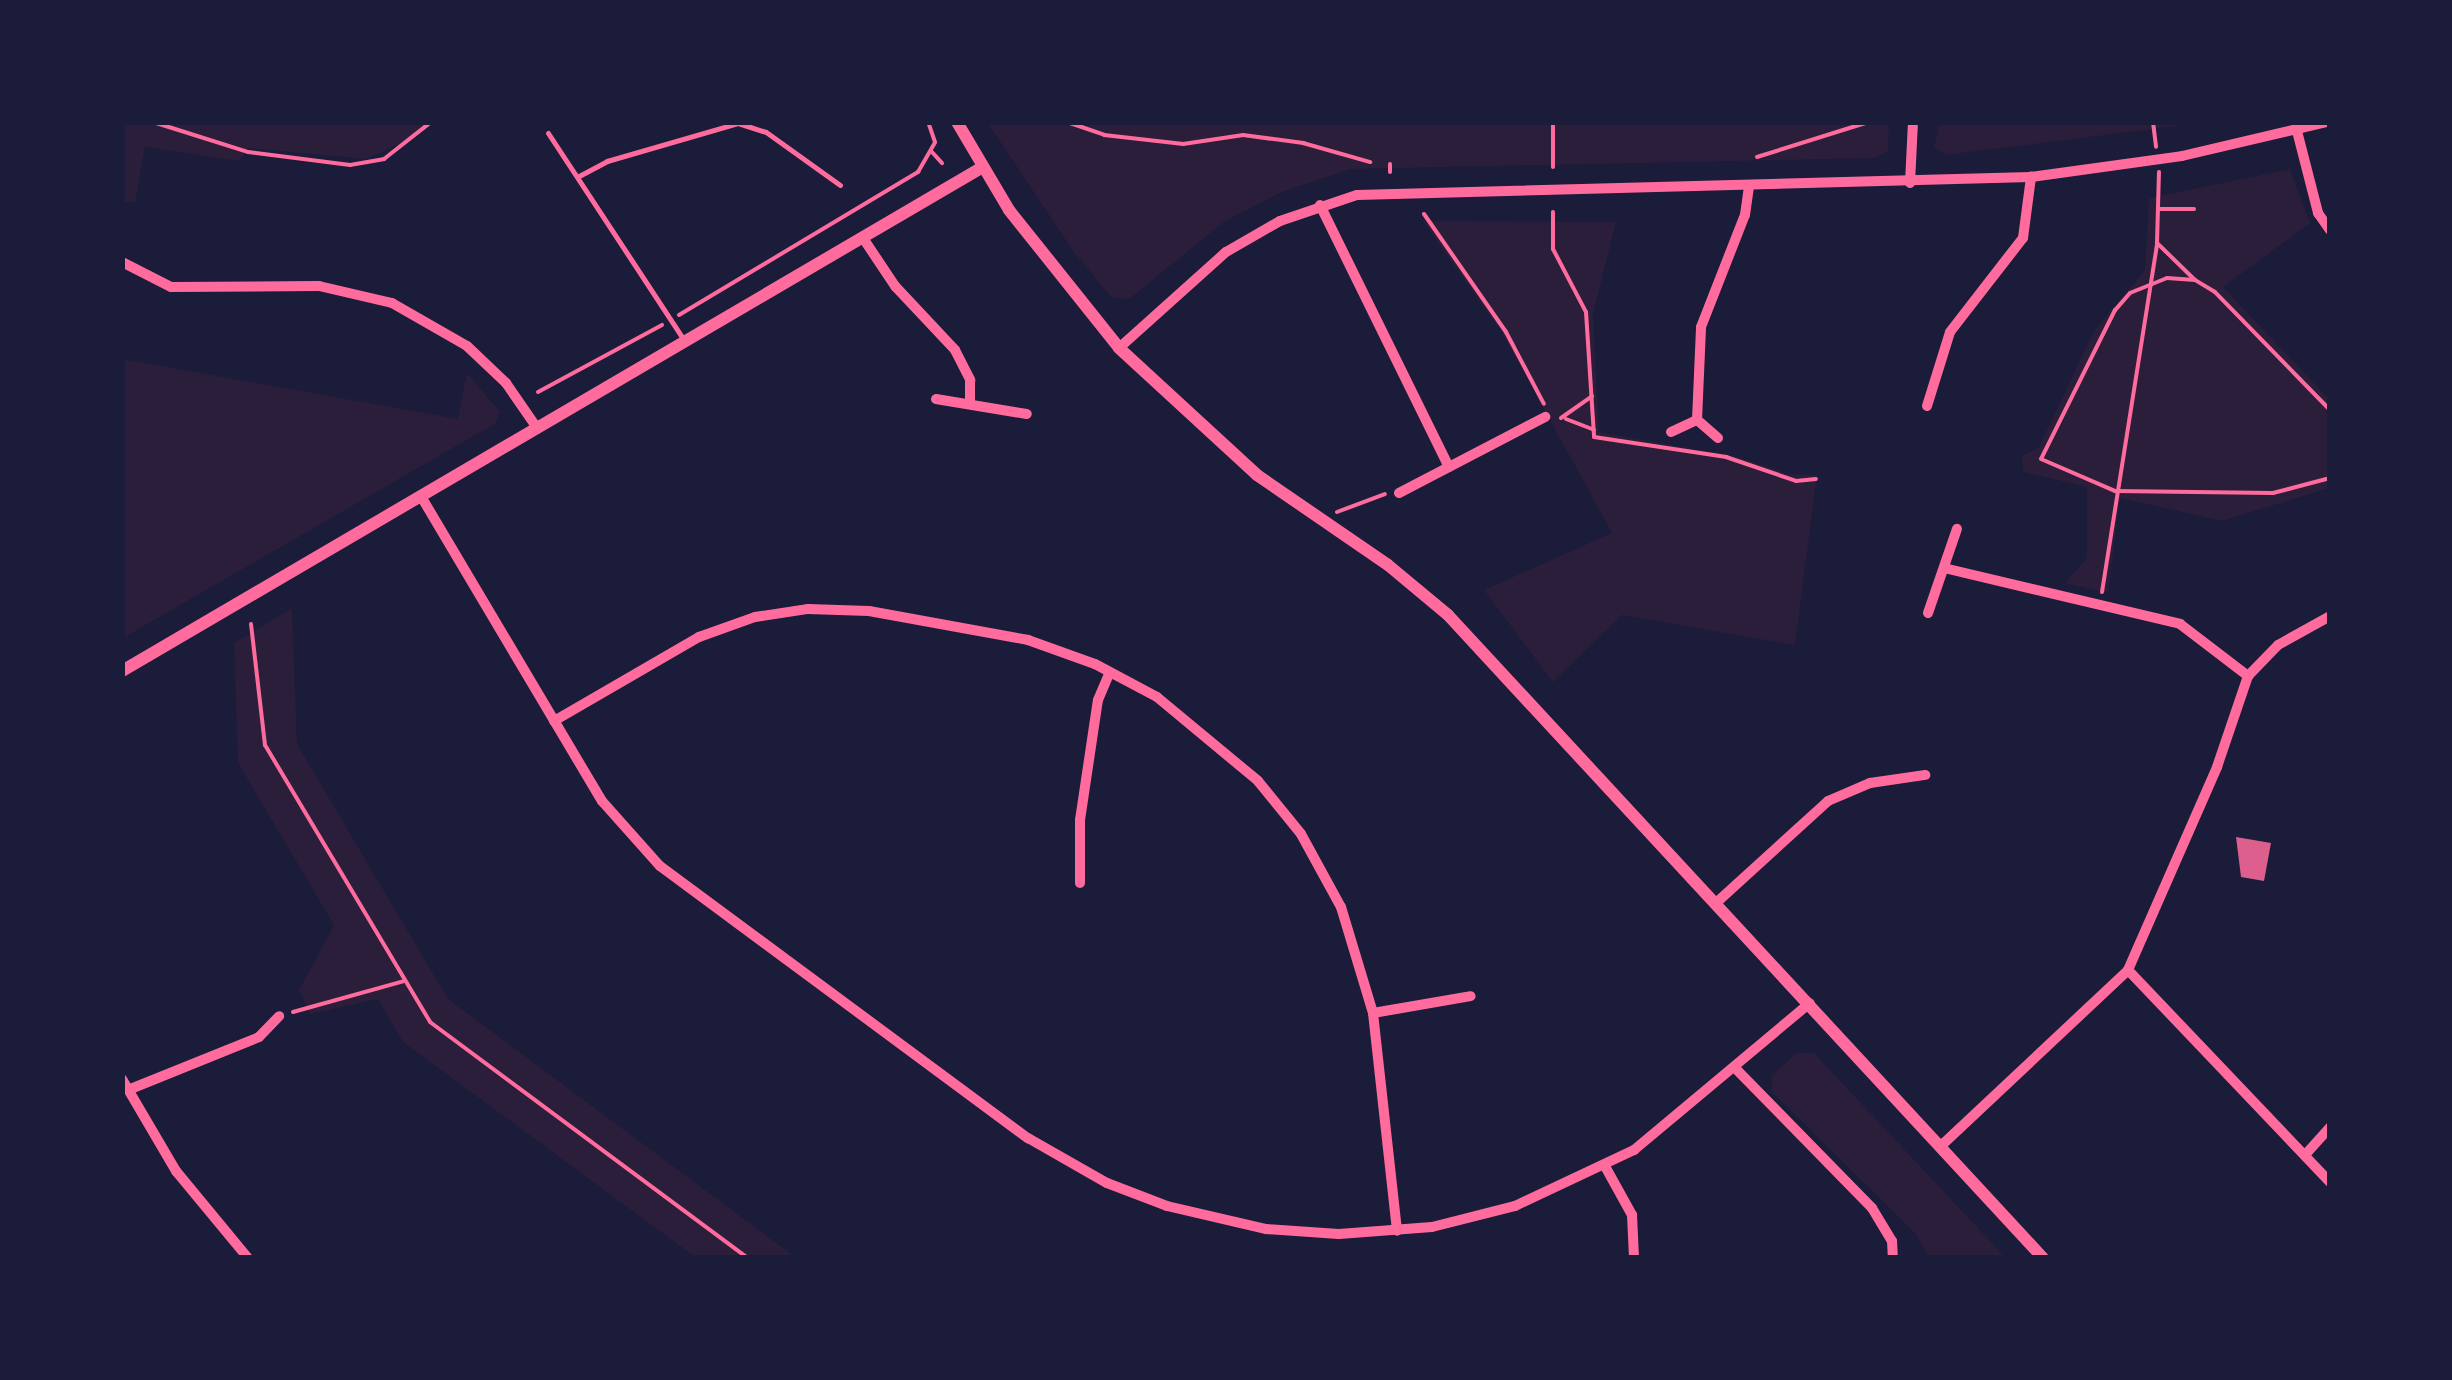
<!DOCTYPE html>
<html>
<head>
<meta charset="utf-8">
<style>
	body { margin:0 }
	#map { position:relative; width:2452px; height:1380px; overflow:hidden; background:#1b1b3a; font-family:"Archivo Narrow",sans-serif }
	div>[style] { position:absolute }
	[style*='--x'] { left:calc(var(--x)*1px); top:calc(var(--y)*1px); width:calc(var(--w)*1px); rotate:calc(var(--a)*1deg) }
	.green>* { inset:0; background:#2a1e3b }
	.building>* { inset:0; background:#dd5f8e }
	.path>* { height:4px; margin:-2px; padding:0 2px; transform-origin:2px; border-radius:2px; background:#ff6b9d }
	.service>* { height:5px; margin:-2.5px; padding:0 2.5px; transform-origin:2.5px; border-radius:2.5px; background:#ff6b9d }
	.minor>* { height:10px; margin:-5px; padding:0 5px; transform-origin:5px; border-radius:5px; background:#ff6b9d }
	.tertiary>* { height:12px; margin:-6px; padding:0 6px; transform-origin:6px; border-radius:6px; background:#ff6b9d }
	span { translate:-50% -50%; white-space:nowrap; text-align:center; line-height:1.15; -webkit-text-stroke:10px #1b1b3a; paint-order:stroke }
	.frame { position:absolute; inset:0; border:125px solid #1b1b3a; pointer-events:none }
</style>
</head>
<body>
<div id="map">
	<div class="green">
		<i style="clip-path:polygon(122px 123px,424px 123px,405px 142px,366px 159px,248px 148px,239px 161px,145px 147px,135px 202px,123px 202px)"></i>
		<i style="clip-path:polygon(988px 123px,1889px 123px,1888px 151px,1876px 158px,1351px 169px,1282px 192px,1225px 221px,1129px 299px,1112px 298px,1074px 252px)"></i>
		<i style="clip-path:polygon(1940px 123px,2201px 123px,1945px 155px,1934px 147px)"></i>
		<i style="clip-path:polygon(2290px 169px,2310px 223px,2223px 287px,2329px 399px,2329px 488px,2222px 521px,2120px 498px,2108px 593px,2065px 583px,2087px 558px,2087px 487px,2023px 472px,2022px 456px,2039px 447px,2094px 331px,2145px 270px,2149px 198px)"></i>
		<i style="clip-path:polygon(1423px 221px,1616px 222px,1593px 314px,1599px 432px,1734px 456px,1788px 474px,1817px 475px,1795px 645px,1622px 615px,1553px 682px,1484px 590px,1612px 533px,1501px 331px)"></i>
		<i style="clip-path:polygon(122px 359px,458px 419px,467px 373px,500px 412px,496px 423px,123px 638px)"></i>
		<i style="clip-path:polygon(292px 608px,297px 744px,448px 999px,795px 1257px,695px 1257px,403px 1042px,378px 999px,310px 1014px,299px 990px,334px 925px,238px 763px,234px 643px)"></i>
		<i style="clip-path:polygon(1797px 1053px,1814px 1053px,2005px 1257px,1929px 1257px,1915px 1233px,1772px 1092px,1772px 1075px)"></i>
	</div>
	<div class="building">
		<i style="clip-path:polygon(2236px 837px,2271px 843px,2264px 881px,2241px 877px)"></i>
	</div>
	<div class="path">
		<i style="--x:153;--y:122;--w:100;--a:17.5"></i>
		<i style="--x:248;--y:152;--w:103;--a:7.3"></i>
		<i style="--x:350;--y:165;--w:35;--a:-10"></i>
		<i style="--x:384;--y:159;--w:60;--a:-38.2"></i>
		<i style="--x:1067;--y:122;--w:39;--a:19"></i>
		<i style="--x:1104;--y:135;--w:80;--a:6.5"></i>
		<i style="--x:1183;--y:144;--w:61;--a:-8.5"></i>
		<i style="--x:1243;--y:135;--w:61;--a:7.6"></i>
		<i style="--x:1303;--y:143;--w:70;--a:15.8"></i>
		<i style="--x:2153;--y:122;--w:25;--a:83"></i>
		<i style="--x:932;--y:152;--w:15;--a:48"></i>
		<i style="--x:1757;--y:157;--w:117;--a:-17.4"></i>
		<i style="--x:1390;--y:164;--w:8;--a:90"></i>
		<i style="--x:1553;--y:167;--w:45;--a:-90"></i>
		<i style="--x:2159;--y:209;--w:35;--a:0"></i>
		<i style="--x:1553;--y:212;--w:37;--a:90"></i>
		<i style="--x:1553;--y:249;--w:71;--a:62.4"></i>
		<i style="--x:1586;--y:312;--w:125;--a:86.3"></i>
		<i style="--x:1594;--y:437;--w:134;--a:8.6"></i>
		<i style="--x:1726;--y:457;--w:74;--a:18.9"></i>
		<i style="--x:1796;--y:481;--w:20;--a:-6"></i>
		<i style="--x:1424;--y:214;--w:144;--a:55.2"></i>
		<i style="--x:1506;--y:332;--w:81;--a:62.2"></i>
		<i style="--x:2157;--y:243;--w:53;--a:44.2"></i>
		<i style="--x:679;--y:315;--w:279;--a:-30.9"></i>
		<i style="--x:918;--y:172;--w:34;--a:-60"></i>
		<i style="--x:935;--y:142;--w:21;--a:-109"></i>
		<i style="--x:538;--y:392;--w:141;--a:-28.4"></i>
		<i style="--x:2330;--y:410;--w:165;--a:-134.3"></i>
		<i style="--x:2215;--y:292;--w:23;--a:-149"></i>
		<i style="--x:2195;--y:280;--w:28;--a:-176"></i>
		<i style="--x:2167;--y:278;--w:40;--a:158"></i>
		<i style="--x:2130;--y:293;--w:23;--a:131"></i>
		<i style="--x:2115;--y:310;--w:166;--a:116.4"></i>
		<i style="--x:2041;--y:459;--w:81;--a:23.4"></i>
		<i style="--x:2115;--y:491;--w:158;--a:0.7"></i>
		<i style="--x:2273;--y:493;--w:59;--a:-14.7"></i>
		<i style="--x:1561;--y:418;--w:38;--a:-35"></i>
		<i style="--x:1566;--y:419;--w:30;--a:21"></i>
		<i style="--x:1337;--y:512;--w:51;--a:-20.6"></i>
		<i style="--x:2102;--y:592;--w:353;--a:-81"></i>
		<i style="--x:2157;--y:243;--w:71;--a:-88.4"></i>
		<i style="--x:251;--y:624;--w:122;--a:83.4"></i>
		<i style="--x:265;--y:745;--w:322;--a:59.2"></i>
		<i style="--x:430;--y:1022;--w:396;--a:36.6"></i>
		<i style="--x:293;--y:1012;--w:115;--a:-15.6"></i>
	</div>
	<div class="service">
		<i style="--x:548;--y:133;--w:248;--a:56.7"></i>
		<i style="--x:579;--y:176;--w:32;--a:-28"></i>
		<i style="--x:607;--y:161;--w:136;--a:-16.2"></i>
		<i style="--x:738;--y:123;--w:29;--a:18"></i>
		<i style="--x:766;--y:132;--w:91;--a:35.6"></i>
	</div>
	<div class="minor">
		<i style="--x:2297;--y:131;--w:85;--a:75.6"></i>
		<i style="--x:2318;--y:213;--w:21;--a:55"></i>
		<i style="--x:1910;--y:183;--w:61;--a:-87.2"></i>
		<i style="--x:1320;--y:205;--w:292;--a:63.8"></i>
		<i style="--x:863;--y:238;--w:58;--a:56.3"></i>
		<i style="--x:895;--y:286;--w:88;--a:46.8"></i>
		<i style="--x:955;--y:350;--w:34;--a:63"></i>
		<i style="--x:970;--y:380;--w:24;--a:90"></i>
		<i style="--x:122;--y:262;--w:55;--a:27"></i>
		<i style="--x:171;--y:287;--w:148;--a:-0.4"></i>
		<i style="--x:319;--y:286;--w:75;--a:13.1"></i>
		<i style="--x:392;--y:303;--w:86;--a:29.8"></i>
		<i style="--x:467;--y:346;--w:54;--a:43.5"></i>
		<i style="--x:506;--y:383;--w:55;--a:55.4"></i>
		<i style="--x:1119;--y:348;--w:144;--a:-41.9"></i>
		<i style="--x:1226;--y:252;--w:62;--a:-29.9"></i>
		<i style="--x:1280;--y:221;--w:81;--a:-18.7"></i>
		<i style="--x:1357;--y:195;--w:674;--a:-1.53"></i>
		<i style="--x:2031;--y:177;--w:152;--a:-7.9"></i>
		<i style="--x:2182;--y:156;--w:149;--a:-13.2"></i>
		<i style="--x:936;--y:399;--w:92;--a:9.4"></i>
		<i style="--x:1927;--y:406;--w:77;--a:-72.7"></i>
		<i style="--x:1950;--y:332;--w:119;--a:-52.2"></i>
		<i style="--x:2023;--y:238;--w:62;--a:-82.5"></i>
		<i style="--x:1671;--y:432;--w:29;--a:-25"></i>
		<i style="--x:1718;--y:438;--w:28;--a:-139"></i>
		<i style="--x:1697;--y:420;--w:93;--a:-87.5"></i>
		<i style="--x:1701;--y:327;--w:120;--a:-68.6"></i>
		<i style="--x:1745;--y:215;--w:30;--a:-82"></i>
		<i style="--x:1399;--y:493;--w:165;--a:-27.5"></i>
		<i style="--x:422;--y:498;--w:352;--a:59.3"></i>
		<i style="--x:602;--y:801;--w:87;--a:48.3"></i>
		<i style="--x:660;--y:866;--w:458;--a:36.5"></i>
		<i style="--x:1028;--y:1138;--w:91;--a:29.7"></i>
		<i style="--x:1107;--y:1183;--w:64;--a:21"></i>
		<i style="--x:1167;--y:1206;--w:102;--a:13.1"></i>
		<i style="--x:1266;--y:1229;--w:73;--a:3.9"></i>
		<i style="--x:1339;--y:1234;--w:93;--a:-4.3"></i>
		<i style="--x:1432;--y:1227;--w:86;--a:-14.2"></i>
		<i style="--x:1515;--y:1206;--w:132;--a:-25.2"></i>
		<i style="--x:1634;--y:1150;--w:229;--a:-39.9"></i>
		<i style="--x:1944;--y:568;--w:243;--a:13.3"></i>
		<i style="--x:2180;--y:624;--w:86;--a:37.4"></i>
		<i style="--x:1928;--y:613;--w:89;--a:-71"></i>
		<i style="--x:554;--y:721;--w:168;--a:-30.1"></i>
		<i style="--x:699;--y:637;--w:59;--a:-19.7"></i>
		<i style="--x:755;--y:617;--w:54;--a:-8.6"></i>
		<i style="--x:808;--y:609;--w:61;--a:1.9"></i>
		<i style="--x:869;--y:611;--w:162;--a:10.3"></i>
		<i style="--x:1028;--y:640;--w:71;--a:19.7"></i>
		<i style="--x:1095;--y:664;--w:70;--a:28"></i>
		<i style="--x:1157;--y:697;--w:131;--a:39.7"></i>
		<i style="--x:1258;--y:781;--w:68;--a:50.9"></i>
		<i style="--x:1301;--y:834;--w:83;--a:61.3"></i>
		<i style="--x:1341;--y:907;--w:111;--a:73.2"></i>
		<i style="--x:1373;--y:1013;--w:219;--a:83.7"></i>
		<i style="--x:1080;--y:883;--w:63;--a:-90"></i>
		<i style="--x:1080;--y:820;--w:121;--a:-81.5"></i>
		<i style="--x:1098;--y:700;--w:30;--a:-67"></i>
		<i style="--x:1716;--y:903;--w:151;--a:-42.3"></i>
		<i style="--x:1828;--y:801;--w:46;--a:-23.2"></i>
		<i style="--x:1870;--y:783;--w:56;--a:-8.3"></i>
		<i style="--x:2128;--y:970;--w:293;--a:46.4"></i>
		<i style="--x:1373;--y:1013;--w:99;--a:-9.8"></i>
		<i style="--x:1737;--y:1070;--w:193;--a:45.6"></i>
		<i style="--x:1872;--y:1208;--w:39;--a:59"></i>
		<i style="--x:1892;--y:1241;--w:17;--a:87"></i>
		<i style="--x:122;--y:1079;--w:107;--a:59.6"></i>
		<i style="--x:176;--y:1171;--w:113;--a:50.4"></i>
		<i style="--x:128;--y:1090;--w:141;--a:-22"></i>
		<i style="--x:259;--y:1037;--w:29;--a:-46"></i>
		<i style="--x:1943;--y:1144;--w:254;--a:-43.2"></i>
		<i style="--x:2128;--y:970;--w:222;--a:-66.3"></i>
		<i style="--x:2217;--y:767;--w:96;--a:-71.2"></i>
		<i style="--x:2248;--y:676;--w:43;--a:-45.9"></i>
		<i style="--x:2278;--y:645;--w:60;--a:-29.1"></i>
		<i style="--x:2305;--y:1155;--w:38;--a:-48"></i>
		<i style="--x:1606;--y:1168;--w:54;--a:61"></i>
		<i style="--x:1632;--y:1215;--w:43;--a:87.3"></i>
	</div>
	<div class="tertiary">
		<i style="--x:957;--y:122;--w:102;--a:59.4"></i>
		<i style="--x:1009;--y:210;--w:176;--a:51.4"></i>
		<i style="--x:1119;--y:348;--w:188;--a:42.6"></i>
		<i style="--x:1257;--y:475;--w:159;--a:34.5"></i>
		<i style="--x:1388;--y:565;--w:78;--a:39.8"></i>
		<i style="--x:1448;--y:615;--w:876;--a:47.22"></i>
		<i style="--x:122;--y:671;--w:995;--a:-30.35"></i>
	</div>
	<div class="frame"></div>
</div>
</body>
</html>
